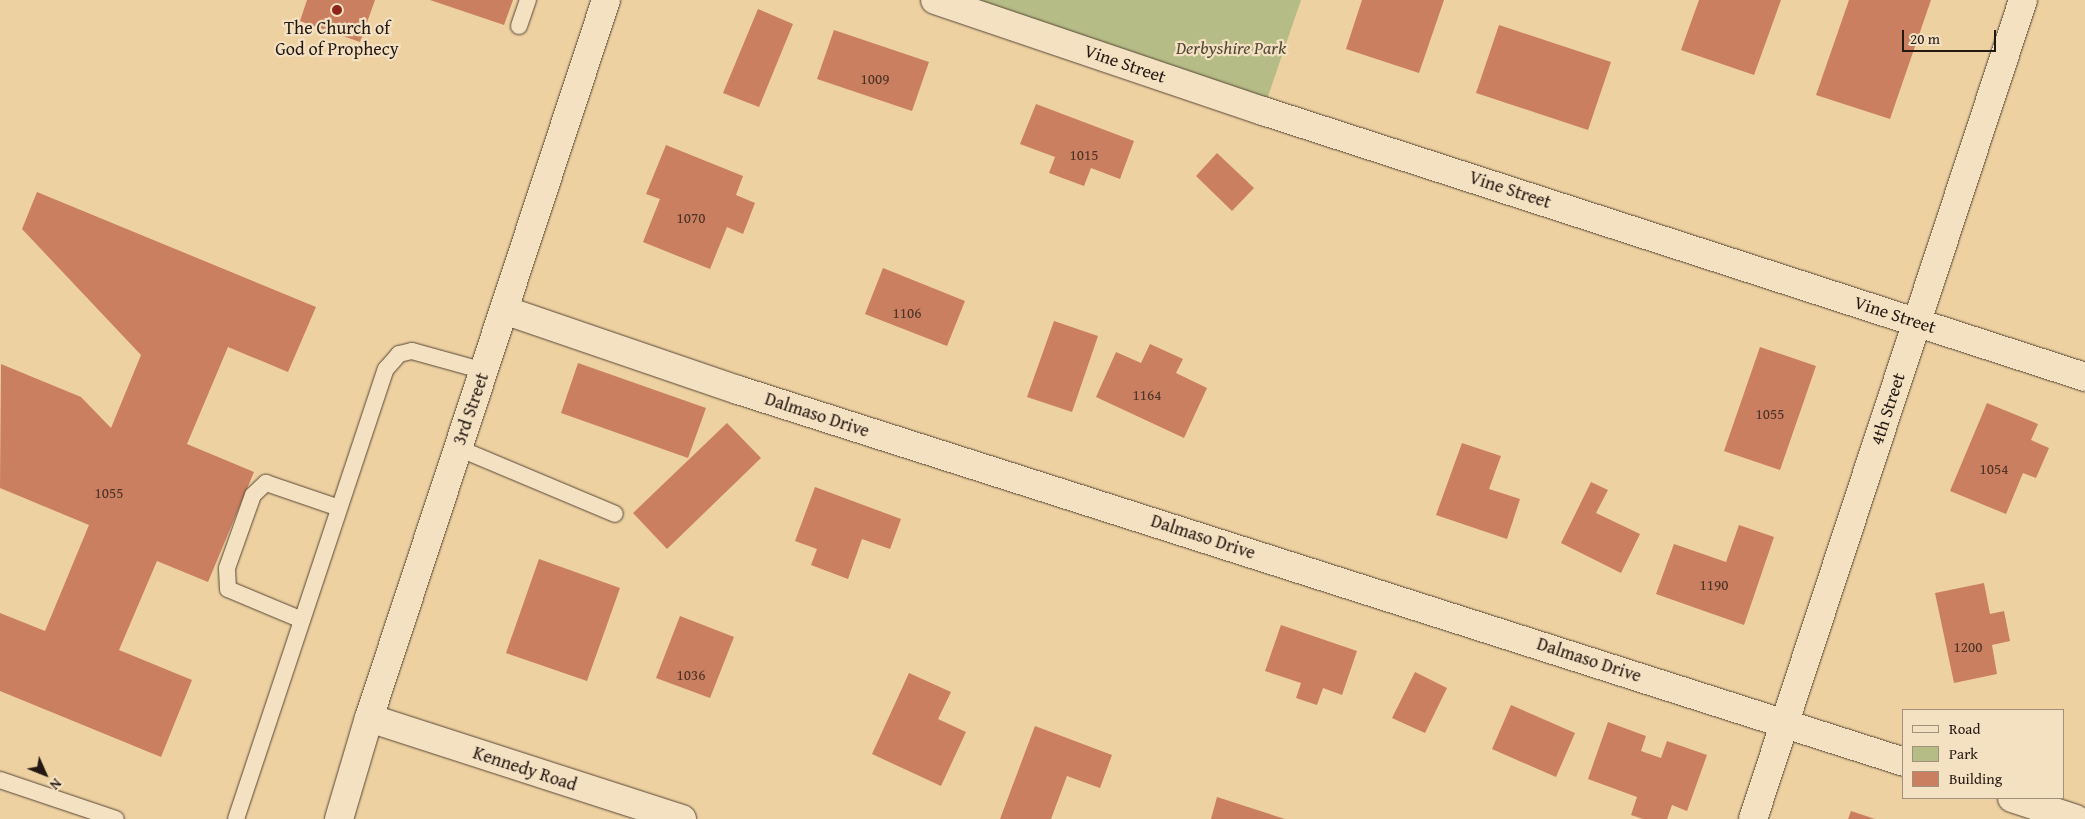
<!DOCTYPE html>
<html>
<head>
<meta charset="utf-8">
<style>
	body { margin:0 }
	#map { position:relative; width:2085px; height:819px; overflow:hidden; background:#eed1a1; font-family:"Gentium Book Plus",serif }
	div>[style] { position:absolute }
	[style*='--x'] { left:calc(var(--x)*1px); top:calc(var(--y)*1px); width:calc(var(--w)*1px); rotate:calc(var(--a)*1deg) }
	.green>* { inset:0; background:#b6bc86 }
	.building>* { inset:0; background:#c97f60 }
	.roads { filter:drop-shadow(0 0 1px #564636) drop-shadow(0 0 1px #564636) }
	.lane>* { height:16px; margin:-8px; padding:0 8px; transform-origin:8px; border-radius:8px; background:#f4e1c2 }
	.street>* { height:28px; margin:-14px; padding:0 14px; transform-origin:14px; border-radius:14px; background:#f4e1c2 }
	.dots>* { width:14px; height:14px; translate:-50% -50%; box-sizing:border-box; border:2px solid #f4e1c2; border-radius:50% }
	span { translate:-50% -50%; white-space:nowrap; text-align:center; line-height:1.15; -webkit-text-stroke:4.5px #f4e1c2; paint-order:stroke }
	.number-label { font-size:15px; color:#4d3226 }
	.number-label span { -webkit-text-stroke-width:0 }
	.poi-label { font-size:18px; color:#241813 }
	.park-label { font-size:18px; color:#504936; font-style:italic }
	.street-label { font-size:18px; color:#241813 }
	.legend { position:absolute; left:1902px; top:709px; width:162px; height:90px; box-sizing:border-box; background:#f4e1c2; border:1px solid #a1917c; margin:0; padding:6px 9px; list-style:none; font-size:15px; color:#241813 }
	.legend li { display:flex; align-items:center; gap:10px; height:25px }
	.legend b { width:25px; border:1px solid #a1917c }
	.north { position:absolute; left:20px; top:749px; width:50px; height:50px; -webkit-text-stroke:4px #f4e1c2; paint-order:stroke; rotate:134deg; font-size:14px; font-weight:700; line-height:20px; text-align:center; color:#241813 }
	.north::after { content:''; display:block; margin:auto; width:18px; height:22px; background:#241813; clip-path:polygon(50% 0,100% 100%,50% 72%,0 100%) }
	.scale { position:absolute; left:1902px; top:30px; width:94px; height:22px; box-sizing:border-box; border:2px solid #241813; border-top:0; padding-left:6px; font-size:15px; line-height:18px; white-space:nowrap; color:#241813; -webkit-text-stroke:4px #f4e1c2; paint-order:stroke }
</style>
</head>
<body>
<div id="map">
	<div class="green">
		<i style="clip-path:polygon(936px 0,1301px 0,1263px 111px)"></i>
	</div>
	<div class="building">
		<i style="clip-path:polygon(307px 0,375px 0,360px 42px,300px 21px)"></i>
		<i style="clip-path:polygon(430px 0,513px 0,504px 25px)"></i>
		<i style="clip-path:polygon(1362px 0,1444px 0,1419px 73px,1346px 49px)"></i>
		<i style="clip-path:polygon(1699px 0,1781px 0,1754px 75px,1681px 50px)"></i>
		<i style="clip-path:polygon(1849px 0,1931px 0,1890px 119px,1816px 95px)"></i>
		<i style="clip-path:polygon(758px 9px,793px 24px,759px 107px,723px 93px)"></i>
		<i style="clip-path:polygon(1499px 25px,1611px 62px,1588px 130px,1476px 93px)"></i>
		<i style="clip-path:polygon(834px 30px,929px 62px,912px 111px,817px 79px)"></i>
		<i style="clip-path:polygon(1036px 104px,1134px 141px,1120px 179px,1091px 168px,1084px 186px,1049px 173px,1055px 157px,1020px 144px)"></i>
		<i style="clip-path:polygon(666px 145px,743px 176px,736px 195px,755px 203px,743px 234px,727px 227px,710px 269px,643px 242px,660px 199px,646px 194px)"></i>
		<i style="clip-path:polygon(1217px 153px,1254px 188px,1232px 211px,1196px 176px)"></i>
		<i style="clip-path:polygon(37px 192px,316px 307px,288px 372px,228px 347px,187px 444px,254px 472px,208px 582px,157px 561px,119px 650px,192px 680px,161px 757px,0 691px,0 613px,45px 631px,89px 525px,0 488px,1px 364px,81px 397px,111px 428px,141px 355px,22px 229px)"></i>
		<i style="clip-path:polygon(883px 268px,965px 301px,947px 346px,865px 314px)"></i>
		<i style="clip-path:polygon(1054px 321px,1098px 336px,1072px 412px,1027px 397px)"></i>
		<i style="clip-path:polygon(1150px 344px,1183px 359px,1176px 373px,1207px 388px,1184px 438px,1096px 397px,1116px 352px,1141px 363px)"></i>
		<i style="clip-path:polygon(1760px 347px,1816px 366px,1780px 470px,1724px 451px)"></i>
		<i style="clip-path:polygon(578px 363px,706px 408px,688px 458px,561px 413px)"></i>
		<i style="clip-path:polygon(1987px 403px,2038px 424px,2031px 440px,2049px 448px,2036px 478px,2023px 473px,2006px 514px,1950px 491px)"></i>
		<i style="clip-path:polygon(727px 423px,761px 458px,667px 549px,633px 513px)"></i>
		<i style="clip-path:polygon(1462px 443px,1501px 456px,1489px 489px,1520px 499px,1507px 539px,1436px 515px)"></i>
		<i style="clip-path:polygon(1591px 482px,1608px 490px,1596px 513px,1640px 534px,1621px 573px,1561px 543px)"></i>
		<i style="clip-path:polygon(815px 487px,901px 519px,890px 549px,862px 539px,848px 579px,811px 565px,817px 549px,795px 541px)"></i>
		<i style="clip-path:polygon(1739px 525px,1774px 537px,1744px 625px,1656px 594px,1674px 544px,1726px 562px)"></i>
		<i style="clip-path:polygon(539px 559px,620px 588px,587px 681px,506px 653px)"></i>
		<i style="clip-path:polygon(1984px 583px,1990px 614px,2004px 611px,2010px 641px,1992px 645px,1997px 674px,1954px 683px,1935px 593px)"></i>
		<i style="clip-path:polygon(680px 616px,734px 637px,710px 698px,656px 678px)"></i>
		<i style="clip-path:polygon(1281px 625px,1357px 651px,1342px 695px,1323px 688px,1317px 705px,1296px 698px,1301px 683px,1265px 671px)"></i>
		<i style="clip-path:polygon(1415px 672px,1447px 688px,1425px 733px,1392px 718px)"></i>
		<i style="clip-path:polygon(909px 673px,951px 692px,938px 719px,966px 732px,941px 786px,872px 754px)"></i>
		<i style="clip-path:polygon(1511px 705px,1575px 733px,1556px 777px,1492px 749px)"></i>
		<i style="clip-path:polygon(1608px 722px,1646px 736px,1641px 751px,1661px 758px,1667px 741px,1707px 755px,1687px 811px,1672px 805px,1667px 819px,1643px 819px,1631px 815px,1637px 797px,1588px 779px)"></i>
		<i style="clip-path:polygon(1035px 726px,1112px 755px,1100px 788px,1067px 776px,1051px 819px,1000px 819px)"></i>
		<i style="clip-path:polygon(1217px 797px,1285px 819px,1211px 819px)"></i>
		<i style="clip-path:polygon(1851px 811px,1875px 819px,1848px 819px)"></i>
	</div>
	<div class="roads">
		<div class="lane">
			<i style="--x:519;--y:26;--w:28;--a:-71"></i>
			<i style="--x:458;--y:448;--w:170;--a:22.8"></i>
			<i style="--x:302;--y:620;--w:80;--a:-157.3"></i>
			<i style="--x:228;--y:589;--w:21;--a:-93"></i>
			<i style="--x:227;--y:568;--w:77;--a:-70.4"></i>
			<i style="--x:253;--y:495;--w:18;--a:-43"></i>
			<i style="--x:266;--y:483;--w:77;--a:18.9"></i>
			<i style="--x:0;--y:780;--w:122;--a:18.6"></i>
			<i style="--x:236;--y:819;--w:474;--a:-71.6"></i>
			<i style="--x:386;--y:369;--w:20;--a:-49"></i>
			<i style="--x:399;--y:354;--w:13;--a:-13"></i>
			<i style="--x:412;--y:351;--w:75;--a:15.5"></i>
		</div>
		<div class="street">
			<i style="--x:935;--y:0;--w:346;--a:18.7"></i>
			<i style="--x:1263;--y:111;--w:864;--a:17.93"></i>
			<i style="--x:504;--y:310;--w:247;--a:18.9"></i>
			<i style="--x:738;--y:390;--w:1224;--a:17.69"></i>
			<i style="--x:369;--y:718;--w:329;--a:17.9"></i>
			<i style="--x:2012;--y:798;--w:67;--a:18.2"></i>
			<i style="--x:339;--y:819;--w:105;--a:-73.5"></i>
			<i style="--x:369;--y:718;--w:756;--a:-71.73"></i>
			<i style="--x:1753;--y:819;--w:862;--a:-71.75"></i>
		</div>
	</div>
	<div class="dots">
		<i style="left:337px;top:10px;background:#8f2418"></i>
	</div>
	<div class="number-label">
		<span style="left:875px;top:79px">1009</span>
		<span style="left:1084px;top:155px">1015</span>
		<span style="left:691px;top:218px">1070</span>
		<span style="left:907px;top:313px">1106</span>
		<span style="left:1147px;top:395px">1164</span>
		<span style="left:1770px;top:414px">1055</span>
		<span style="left:1994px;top:469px">1054</span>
		<span style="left:109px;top:493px">1055</span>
		<span style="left:1714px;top:585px">1190</span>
		<span style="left:1968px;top:647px">1200</span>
		<span style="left:691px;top:675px">1036</span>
	</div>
	<div class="poi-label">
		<span style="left:337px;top:39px">The Church of<br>God of Prophecy</span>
	</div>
	<div class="park-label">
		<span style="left:1231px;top:48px">Derbyshire Park</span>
	</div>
	<div class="street-label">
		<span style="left:1125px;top:64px;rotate:19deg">Vine Street</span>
		<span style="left:1510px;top:190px;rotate:18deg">Vine Street</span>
		<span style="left:1895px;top:315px;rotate:18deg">Vine Street</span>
		<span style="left:471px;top:409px;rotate:-71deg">3rd Street</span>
		<span style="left:1888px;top:409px;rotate:-72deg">4th Street</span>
		<span style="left:817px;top:415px;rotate:18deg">Dalmaso Drive</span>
		<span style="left:1203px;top:537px;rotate:18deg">Dalmaso Drive</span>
		<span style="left:1589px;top:660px;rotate:18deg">Dalmaso Drive</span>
		<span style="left:525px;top:769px;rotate:18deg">Kennedy Road</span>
	</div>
	<ul class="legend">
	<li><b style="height:6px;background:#f4e1c2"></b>Road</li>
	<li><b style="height:14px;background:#b6bc86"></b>Park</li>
	<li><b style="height:14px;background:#c97f60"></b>Building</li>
	</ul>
	<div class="north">N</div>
	<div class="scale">20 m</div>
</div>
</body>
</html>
